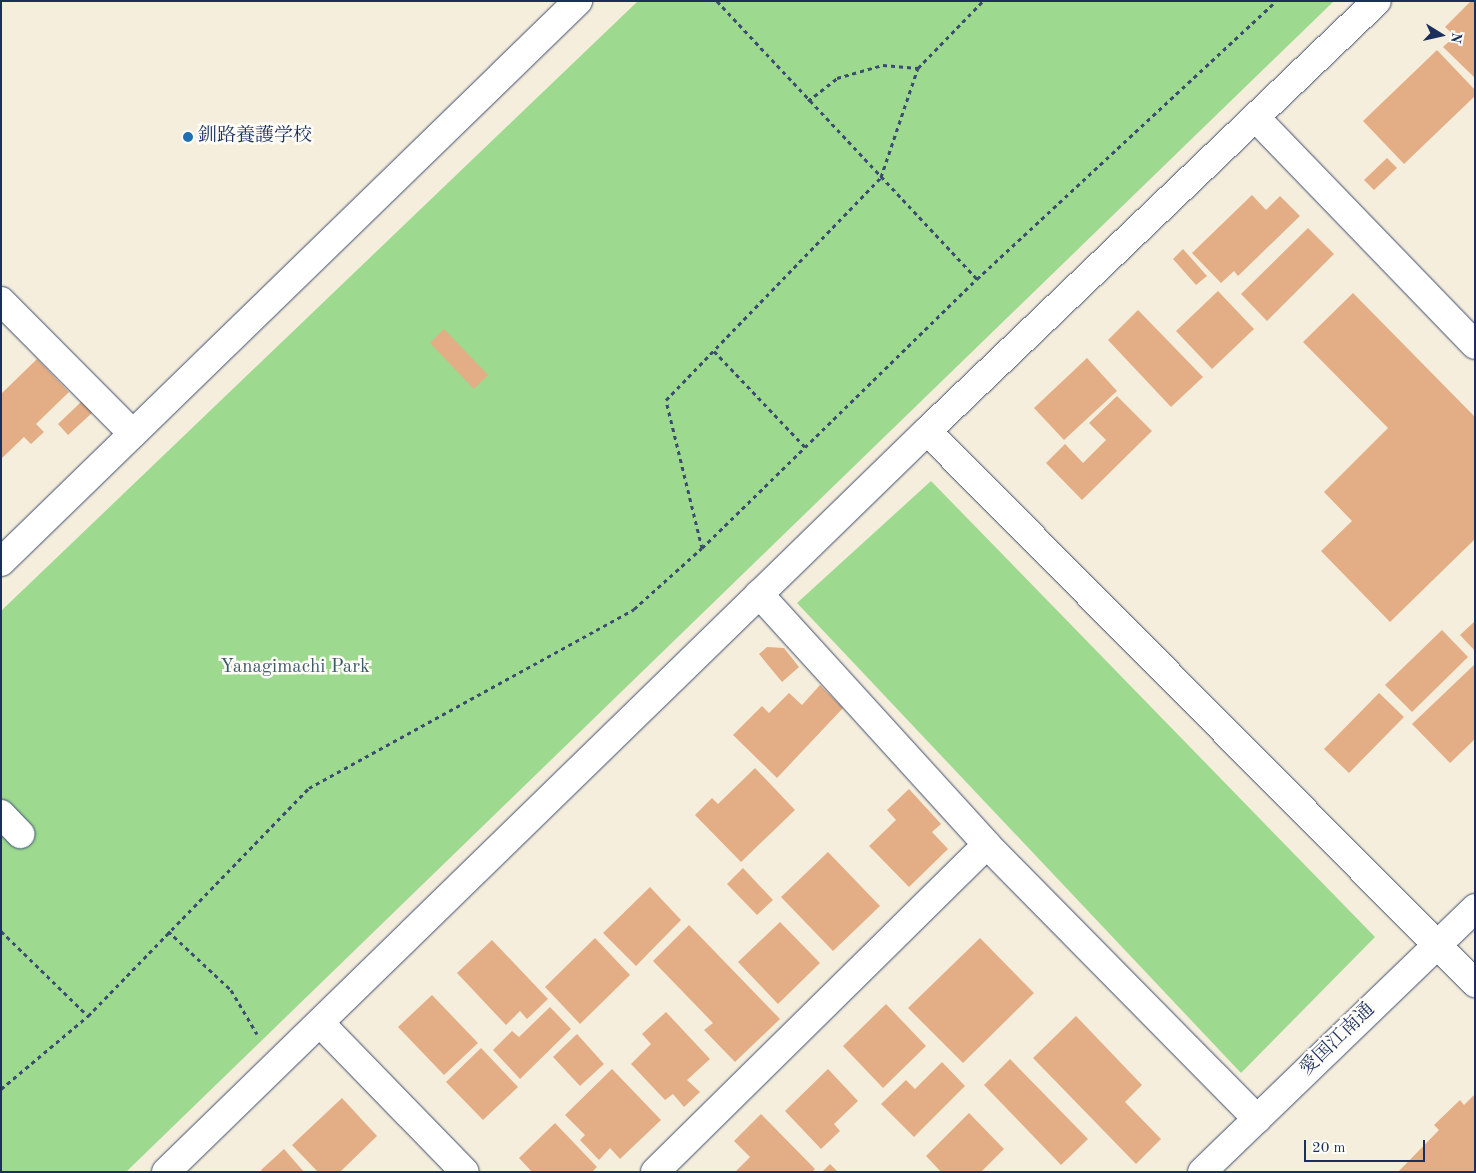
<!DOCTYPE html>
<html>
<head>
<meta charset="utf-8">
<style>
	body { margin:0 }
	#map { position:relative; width:1476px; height:1173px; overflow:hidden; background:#f6eedc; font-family:"Old Standard TT","Noto Serif JP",serif }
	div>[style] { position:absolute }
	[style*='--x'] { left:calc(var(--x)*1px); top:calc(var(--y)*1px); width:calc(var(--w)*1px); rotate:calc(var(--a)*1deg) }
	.green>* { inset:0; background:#9dd98e }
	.building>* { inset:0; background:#e3ae85 }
	.path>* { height:3px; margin-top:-1.5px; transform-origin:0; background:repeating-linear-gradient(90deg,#3c4c71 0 4px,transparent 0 8px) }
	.roads { filter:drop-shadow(0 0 1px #3c4c71) drop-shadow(0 0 1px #3c4c71) }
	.minor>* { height:28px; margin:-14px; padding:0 14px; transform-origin:14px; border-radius:14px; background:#fff }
	.dots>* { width:14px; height:14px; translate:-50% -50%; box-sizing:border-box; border:2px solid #fdfcf7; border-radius:50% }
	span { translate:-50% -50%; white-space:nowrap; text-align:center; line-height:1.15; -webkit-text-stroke:5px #fdfcf7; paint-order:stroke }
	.poi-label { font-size:19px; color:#1b2f5e }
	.left { translate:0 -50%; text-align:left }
	.park-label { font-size:19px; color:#3c5a6a }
	.street-label { font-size:19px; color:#1b2f5e }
	.frame { position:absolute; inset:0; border:2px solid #1b2f5e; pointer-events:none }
	.north { position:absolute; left:1416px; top:10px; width:50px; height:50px; -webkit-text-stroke:4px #fdfcf7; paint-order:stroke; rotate:100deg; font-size:14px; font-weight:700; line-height:20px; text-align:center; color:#1b2f5e }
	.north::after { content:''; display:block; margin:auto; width:18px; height:22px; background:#1b2f5e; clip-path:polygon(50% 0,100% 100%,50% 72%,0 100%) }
	.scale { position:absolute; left:1304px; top:1140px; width:121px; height:22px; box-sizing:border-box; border:2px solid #1b2f5e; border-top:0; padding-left:6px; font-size:15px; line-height:18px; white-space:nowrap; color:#1b2f5e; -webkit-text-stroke:4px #fdfcf7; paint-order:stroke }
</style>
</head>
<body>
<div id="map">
	<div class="green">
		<i style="clip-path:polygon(638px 1px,1334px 1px,126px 1172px,1px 1172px,1px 611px)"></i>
		<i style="clip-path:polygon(931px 481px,1375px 937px,1241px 1073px,797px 603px)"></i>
	</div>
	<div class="building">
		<i style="clip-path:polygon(1471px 1px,1475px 1px,1475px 78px,1443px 47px,1455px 36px,1445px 27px)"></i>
		<i style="clip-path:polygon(1437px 50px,1475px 90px,1475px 96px,1404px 164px,1363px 121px)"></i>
		<i style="clip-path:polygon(1387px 158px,1397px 168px,1374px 190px,1364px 180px)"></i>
		<i style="clip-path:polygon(1252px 195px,1266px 210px,1280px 196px,1300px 216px,1238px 276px,1234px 271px,1221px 283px,1192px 253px)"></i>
		<i style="clip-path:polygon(1308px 228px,1334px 254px,1267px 321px,1241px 294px)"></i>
		<i style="clip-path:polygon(1183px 249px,1207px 276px,1196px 285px,1173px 259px)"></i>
		<i style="clip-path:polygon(1218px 291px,1254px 329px,1212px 369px,1176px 331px)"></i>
		<i style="clip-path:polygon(1353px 293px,1475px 417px,1475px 539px,1390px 622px,1321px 551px,1352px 521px,1324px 492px,1388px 428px,1303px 342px)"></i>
		<i style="clip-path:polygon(1138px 310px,1203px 377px,1171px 407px,1108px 340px)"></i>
		<i style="clip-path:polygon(444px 329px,488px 375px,474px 389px,430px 343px)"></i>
		<i style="clip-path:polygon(1087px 358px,1117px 391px,1064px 440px,1034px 408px)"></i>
		<i style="clip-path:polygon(37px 359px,69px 392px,36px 424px,44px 432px,31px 444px,24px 437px,1px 459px,1px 394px)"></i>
		<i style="clip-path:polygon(1117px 396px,1152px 431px,1082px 500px,1046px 463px,1065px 444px,1083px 463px,1106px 440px,1089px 423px)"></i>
		<i style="clip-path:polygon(82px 401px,93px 412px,68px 435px,58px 424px)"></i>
		<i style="clip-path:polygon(1475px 621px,1475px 651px,1460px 635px)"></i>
		<i style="clip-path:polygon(1442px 630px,1468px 657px,1412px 712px,1385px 685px)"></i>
		<i style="clip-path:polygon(767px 647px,784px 648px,799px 667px,782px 682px,759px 654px)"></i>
		<i style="clip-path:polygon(1475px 664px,1475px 739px,1450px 763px,1412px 724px)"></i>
		<i style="clip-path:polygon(820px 685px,843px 708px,777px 778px,733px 735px,762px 706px,769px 713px,789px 693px,802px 705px)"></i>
		<i style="clip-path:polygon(1379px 693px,1404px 717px,1349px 773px,1324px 749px)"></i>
		<i style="clip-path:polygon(755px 768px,795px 810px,741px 862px,695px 815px,712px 798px,718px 804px)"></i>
		<i style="clip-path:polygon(909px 789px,941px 824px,932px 832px,948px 849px,909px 887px,869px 846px,896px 820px,887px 810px)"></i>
		<i style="clip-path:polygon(828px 852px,880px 906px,833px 951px,781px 897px)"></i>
		<i style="clip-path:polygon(743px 868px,773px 900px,757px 915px,727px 884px)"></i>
		<i style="clip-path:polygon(650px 887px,681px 920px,636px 966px,603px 933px)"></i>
		<i style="clip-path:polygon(780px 922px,820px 963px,778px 1004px,738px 962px)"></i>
		<i style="clip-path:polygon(689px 925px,780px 1019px,735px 1062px,704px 1030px,713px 1023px,653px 961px)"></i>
		<i style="clip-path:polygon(595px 938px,630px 975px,580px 1024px,545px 987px)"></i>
		<i style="clip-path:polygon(980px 938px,1034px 993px,963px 1063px,908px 1008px)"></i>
		<i style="clip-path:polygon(492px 940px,548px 999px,527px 1019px,520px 1011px,506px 1025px,457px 973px)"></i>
		<i style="clip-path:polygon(432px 995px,478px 1043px,444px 1075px,398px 1027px)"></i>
		<i style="clip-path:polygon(886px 1004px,926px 1046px,883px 1088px,843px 1046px)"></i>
		<i style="clip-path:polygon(550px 1007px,571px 1029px,520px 1079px,493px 1050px,512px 1031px,519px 1037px)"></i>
		<i style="clip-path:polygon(666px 1012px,710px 1059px,687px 1080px,700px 1092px,684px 1107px,673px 1094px,665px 1100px,631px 1064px,651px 1044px,642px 1034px)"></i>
		<i style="clip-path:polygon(1076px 1016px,1142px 1085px,1125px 1102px,1161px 1139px,1136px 1164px,1033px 1058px)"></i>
		<i style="clip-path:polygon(577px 1034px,604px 1064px,580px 1086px,553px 1057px)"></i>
		<i style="clip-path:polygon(481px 1048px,518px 1087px,483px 1120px,446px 1082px)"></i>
		<i style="clip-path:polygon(1010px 1059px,1088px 1139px,1061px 1165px,984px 1085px)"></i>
		<i style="clip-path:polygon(942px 1062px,965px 1086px,914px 1137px,881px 1104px,906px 1080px,915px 1089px)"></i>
		<i style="clip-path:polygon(612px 1069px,661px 1120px,620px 1159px,610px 1148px,599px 1160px,580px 1140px,585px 1135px,565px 1115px)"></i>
		<i style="clip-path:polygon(828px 1069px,858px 1101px,834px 1124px,840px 1131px,821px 1149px,785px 1111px)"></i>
		<i style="clip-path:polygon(1475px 1094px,1475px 1172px,1398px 1172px,1439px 1130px,1434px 1125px,1460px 1100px,1464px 1105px)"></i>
		<i style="clip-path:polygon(342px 1098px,377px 1136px,340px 1172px,318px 1172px,292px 1145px)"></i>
		<i style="clip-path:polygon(969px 1113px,1004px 1149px,981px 1172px,941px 1172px,926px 1156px)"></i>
		<i style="clip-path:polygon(761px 1114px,815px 1169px,812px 1172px,735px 1172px,750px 1157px,734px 1141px)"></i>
		<i style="clip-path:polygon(555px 1123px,597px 1167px,592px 1172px,532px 1172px,519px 1158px)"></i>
		<i style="clip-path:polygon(284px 1149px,304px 1172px,263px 1172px,261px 1170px)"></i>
		<i style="clip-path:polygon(830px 1164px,838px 1172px,822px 1172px)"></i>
	</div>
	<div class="path">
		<i style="--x:717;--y:1;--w:381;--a:46.9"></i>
		<i style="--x:808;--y:101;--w:37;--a:-38"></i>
		<i style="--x:837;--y:78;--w:48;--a:-15.8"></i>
		<i style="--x:883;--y:65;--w:35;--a:5"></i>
		<i style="--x:714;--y:351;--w:132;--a:46.5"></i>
		<i style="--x:702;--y:548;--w:152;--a:-103.7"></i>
		<i style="--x:666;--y:400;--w:310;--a:-46"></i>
		<i style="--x:881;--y:177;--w:115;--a:-71.3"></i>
		<i style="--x:918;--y:68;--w:93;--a:-45.9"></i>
		<i style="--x:1;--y:931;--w:122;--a:44.3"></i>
		<i style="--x:168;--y:931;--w:86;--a:43.1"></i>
		<i style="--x:231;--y:990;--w:51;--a:59.4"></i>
		<i style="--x:1;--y:1089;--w:114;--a:-40"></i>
		<i style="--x:88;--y:1016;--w:318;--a:-45.9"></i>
		<i style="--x:309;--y:788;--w:371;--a:-28.8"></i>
		<i style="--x:634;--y:609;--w:91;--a:-41.9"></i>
		<i style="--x:702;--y:548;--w:385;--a:-44.4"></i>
		<i style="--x:977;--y:279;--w:408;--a:-42.9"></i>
	</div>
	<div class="roads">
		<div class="minor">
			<i style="--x:1257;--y:119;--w:314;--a:46"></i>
			<i style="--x:1;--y:301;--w:187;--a:45.2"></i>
			<i style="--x:927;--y:431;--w:778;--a:45.21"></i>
			<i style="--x:1;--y:562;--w:805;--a:-44.19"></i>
			<i style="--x:759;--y:594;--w:339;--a:47.7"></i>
			<i style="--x:987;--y:845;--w:385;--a:45.4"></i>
			<i style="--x:1;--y:814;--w:28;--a:46"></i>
			<i style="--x:321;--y:1024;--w:206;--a:45.8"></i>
			<i style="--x:166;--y:1172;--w:1062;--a:-44.24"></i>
			<i style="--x:927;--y:431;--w:622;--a:-43.7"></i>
			<i style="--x:655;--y:1172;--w:466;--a:-44.6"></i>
			<i style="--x:1202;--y:1172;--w:380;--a:-44"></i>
		</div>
	</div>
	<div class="dots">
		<i style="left:188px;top:137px;background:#1f6fb2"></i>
	</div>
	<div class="poi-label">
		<span class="left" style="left:198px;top:137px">釧路養護学校</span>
	</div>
	<div class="park-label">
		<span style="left:295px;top:668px">Yanagimachi Park</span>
	</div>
	<div class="street-label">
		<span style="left:1338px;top:1040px;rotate:-44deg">愛国江南通</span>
	</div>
	<div class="frame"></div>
	<div class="north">N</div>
	<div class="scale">20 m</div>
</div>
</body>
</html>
